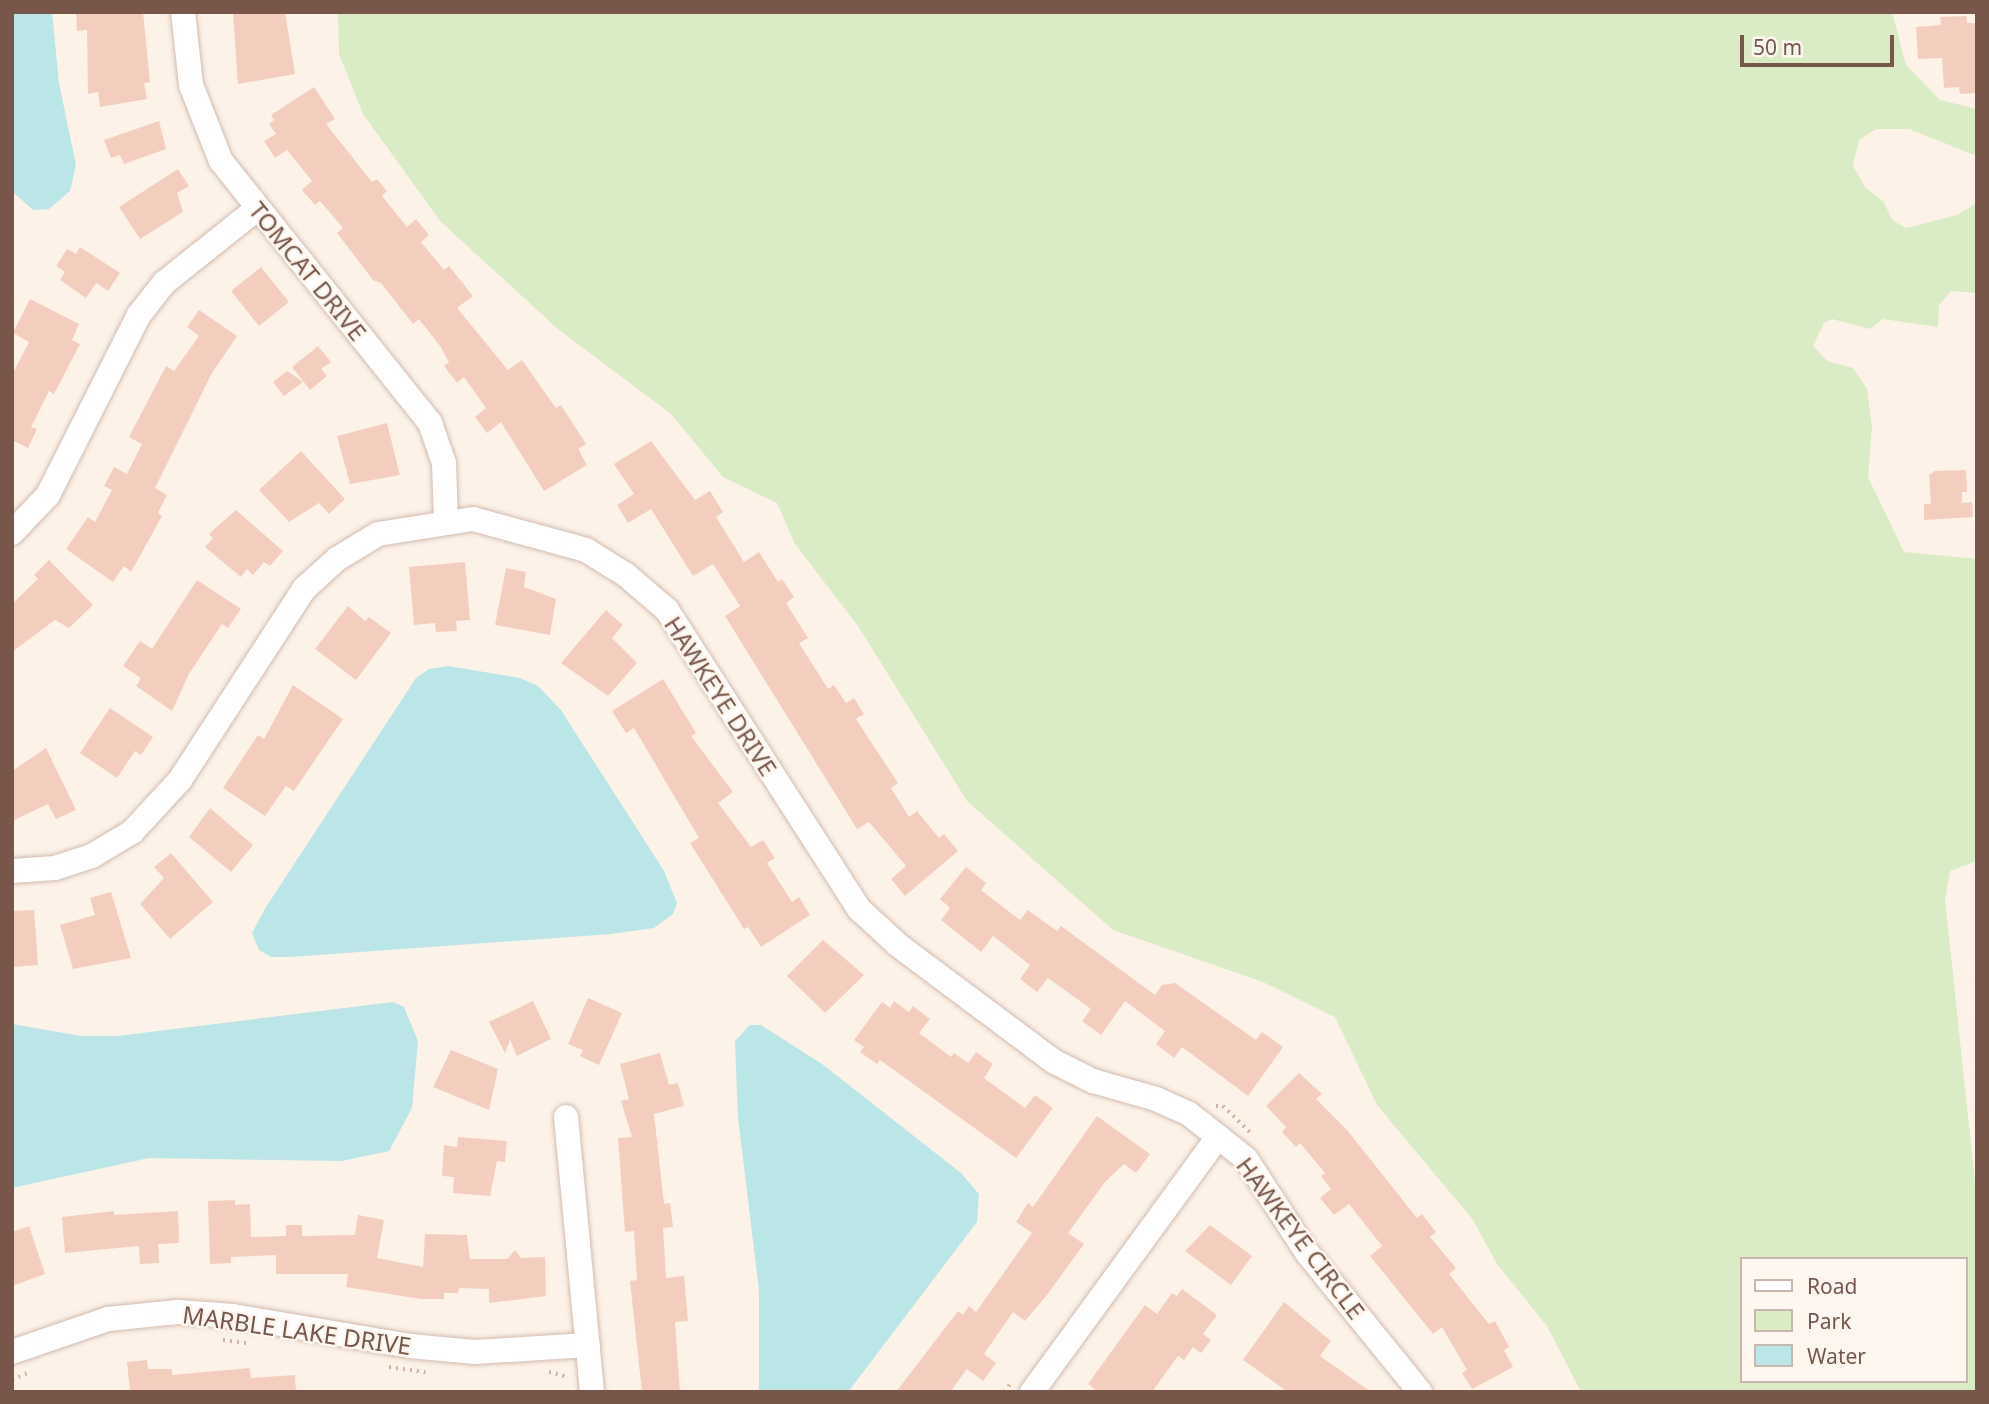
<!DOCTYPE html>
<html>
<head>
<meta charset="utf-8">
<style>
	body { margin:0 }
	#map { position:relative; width:1989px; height:1404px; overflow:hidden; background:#fdf2e8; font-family:"Noto Sans",sans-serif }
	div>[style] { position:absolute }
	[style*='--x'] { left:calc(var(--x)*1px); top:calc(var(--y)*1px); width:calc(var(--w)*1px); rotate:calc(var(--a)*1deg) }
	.green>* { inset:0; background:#d9ecc5 }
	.water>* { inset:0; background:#bbe6e8 }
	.building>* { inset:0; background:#f3cebe }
	.path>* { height:3.5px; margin-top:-1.75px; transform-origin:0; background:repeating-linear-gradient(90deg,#d9b0a1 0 2px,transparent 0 7px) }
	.roads { filter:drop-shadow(0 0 2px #d2bbaf) drop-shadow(0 0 2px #d2bbaf) }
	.street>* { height:24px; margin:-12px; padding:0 12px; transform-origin:12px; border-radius:12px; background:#fff }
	span { translate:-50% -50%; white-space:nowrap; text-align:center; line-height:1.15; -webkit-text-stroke:5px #fff7ef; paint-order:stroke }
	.street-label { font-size:24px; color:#78564a }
	.frame { position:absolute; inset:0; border:14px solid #78564a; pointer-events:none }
	.legend { position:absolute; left:1740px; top:1257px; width:228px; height:126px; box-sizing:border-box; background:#fff7ef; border:2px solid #c9b7ad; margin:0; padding:9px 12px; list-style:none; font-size:21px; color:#78564a }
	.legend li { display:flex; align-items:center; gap:14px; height:35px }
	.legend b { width:35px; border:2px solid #c9b7ad }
	.scale { position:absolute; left:1740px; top:35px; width:154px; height:32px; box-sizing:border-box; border:4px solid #78564a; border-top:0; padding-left:9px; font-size:21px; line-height:24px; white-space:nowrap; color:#78564a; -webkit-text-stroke:5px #fff7ef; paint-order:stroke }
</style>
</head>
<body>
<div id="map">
	<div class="green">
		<i style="clip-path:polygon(evenodd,338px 12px,1892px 12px,1906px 65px,1940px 100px,1977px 109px,1977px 156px,1909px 129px,1876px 129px,1859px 140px,1853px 166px,1865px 187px,1884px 202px,1892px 220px,1906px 228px,1957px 215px,1977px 203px,1977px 293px,1951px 291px,1939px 305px,1938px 327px,1883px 319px,1870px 329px,1832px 319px,1824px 323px,1813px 346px,1827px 361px,1853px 368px,1867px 389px,1872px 427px,1868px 477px,1904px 552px,1977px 559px,1977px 861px,1950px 871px,1945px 900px,1977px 1200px,1977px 1392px,1581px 1392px,1547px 1326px,1497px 1264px,1473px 1220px,1377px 1105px,1335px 1017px,1263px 982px,1113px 930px,967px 801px,858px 626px,795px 544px,777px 503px,723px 477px,671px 414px,559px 330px,440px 221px,363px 114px,339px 54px,338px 12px,1742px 1259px,1966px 1259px,1966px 1381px,1742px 1381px,1742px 1259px)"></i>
	</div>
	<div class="water">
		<i style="clip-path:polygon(12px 12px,52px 12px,59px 83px,76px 165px,70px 191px,49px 209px,33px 210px,12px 191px)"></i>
		<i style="clip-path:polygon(448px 666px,520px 678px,538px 686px,561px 710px,664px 871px,677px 903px,673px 914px,654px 928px,611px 934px,290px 957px,271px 957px,259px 950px,252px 933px,266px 907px,416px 678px,429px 669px)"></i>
		<i style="clip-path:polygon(393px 1002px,404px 1007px,418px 1041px,412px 1108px,389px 1151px,342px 1161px,149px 1158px,12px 1188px,12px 1024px,81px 1036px,117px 1036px)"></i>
		<i style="clip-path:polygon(750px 1025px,761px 1025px,822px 1064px,961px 1173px,979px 1194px,977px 1222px,848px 1392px,759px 1392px,759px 1290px,738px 1118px,735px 1041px)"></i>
	</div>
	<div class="building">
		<i style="clip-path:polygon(76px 12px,143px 12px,150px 82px,144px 83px,147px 99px,100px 107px,98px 92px,88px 94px,87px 30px,77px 31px)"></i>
		<i style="clip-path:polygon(233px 12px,285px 12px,295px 74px,238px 84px)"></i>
		<i style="clip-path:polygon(1966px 16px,1967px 23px,1977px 23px,1977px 93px,1960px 94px,1959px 87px,1944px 88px,1942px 58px,1918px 59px,1916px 27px,1941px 25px,1940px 17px)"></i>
		<i style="clip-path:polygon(314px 87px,335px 119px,326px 124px,372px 182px,377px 179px,387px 191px,382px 196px,407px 227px,416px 219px,429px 235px,421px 242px,444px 270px,449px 266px,473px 296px,457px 308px,508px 370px,522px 360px,556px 408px,561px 405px,586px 444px,578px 449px,587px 465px,544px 491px,501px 422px,487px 433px,475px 417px,486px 408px,464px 377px,457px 383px,444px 366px,449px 362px,440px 346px,419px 319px,413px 324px,381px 283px,373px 280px,337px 233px,343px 228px,320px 201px,315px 205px,302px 190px,312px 181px,287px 150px,275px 158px,264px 141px,276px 134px,269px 124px,274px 120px,271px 115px)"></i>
		<i style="clip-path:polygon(159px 121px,166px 149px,124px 164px,120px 155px,111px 158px,104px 140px)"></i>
		<i style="clip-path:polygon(178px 169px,189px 186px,177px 193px,183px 212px,140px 239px,119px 207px)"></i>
		<i style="clip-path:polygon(80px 247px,120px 273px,108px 291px,96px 283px,86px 298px,60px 280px,65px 272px,56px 266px,67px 249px,76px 254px)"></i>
		<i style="clip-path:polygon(261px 267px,289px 302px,259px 326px,231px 291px)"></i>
		<i style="clip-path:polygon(30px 299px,79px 324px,72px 340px,80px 344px,54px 394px,49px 391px,31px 427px,37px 429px,28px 448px,12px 440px,12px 375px,29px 342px,13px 333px)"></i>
		<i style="clip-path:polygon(199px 310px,237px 336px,212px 373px,155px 488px,167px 495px,158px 513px,162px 516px,131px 572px,124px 566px,113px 582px,66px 549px,88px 517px,95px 522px,112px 490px,104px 486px,114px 467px,127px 474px,142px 444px,129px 437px,166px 366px,174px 371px,199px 336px,187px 327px)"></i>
		<i style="clip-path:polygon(318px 346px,331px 362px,321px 369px,327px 376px,310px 390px,292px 367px)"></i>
		<i style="clip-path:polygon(287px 371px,303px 382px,284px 396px,273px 382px)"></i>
		<i style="clip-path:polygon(387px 423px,400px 475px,350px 484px,337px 436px)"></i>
		<i style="clip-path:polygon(651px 441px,695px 500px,710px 491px,723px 512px,716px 517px,744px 562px,759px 552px,778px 582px,782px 579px,794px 597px,786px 603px,808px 638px,799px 643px,828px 689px,834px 685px,846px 703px,854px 698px,864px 714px,856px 719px,898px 783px,891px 788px,909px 817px,917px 811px,939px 838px,944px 834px,958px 851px,905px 896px,891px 879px,906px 866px,869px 822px,857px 829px,725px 616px,740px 606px,713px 564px,693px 576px,651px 509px,628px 523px,617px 505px,634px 494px,614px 464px)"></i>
		<i style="clip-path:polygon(301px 451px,345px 499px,329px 514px,319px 503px,289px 522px,259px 490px)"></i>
		<i style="clip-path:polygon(1966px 470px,1967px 492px,1962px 492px,1962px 503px,1972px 502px,1973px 517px,1924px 520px,1924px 504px,1931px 504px,1929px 475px,1935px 471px)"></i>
		<i style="clip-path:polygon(236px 510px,283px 551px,270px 566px,264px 562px,253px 575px,247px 569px,241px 577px,205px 547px,213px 538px,209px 534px)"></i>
		<i style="clip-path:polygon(49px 560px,93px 605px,69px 628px,55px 620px,12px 652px,12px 604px,38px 579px,34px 575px)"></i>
		<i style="clip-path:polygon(465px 562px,470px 620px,456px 621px,457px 631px,436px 632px,435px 623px,414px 625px,409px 567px)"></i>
		<i style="clip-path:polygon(506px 568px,526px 572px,524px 587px,556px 599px,550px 635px,495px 625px)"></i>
		<i style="clip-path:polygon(197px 580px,241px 609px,228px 628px,222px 624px,189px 674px,172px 711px,136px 686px,141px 678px,123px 666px,140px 641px,152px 649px)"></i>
		<i style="clip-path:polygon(348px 606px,365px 621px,369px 617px,391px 633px,356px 680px,315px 649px)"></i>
		<i style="clip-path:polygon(606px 610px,623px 625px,612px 638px,637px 663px,608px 696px,561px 663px)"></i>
		<i style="clip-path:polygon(663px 679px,696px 733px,691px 736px,733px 792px,718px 803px,751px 847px,763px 840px,775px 858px,767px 863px,792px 902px,799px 897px,810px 915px,761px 947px,748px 927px,744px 929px,690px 843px,699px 838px,634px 728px,626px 733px,612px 711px)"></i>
		<i style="clip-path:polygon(293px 685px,343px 719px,294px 791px,286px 786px,265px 816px,223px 788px,258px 735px,264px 739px)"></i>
		<i style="clip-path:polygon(110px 708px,153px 737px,141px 755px,135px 751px,117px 778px,80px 753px)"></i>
		<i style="clip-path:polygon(46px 748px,76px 810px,56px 819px,48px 804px,12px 821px,12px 771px)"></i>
		<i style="clip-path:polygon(210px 808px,253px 845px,231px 872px,189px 837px)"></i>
		<i style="clip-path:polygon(171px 853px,213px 902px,170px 939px,140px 904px,164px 878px,154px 867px)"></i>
		<i style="clip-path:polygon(966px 867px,986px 883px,981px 890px,1020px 920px,1028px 910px,1057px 931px,1061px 926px,1155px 995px,1162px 985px,1175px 983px,1256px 1040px,1262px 1032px,1283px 1047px,1248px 1096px,1182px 1047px,1174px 1058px,1156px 1044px,1165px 1031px,1125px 1001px,1101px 1035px,1082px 1021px,1091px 1009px,1048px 978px,1037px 992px,1020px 979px,1030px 965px,993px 936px,981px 952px,941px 920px,950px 908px,940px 899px)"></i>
		<i style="clip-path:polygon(111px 892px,131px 958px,73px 969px,60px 925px,95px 915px,90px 898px)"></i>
		<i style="clip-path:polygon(34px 910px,38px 965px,12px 967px,12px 911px)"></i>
		<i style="clip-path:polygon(823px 940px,864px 975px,825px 1013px,787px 976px)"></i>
		<i style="clip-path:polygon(588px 998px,622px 1013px,599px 1065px,580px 1056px,583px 1050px,568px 1044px)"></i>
		<i style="clip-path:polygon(533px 1001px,551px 1039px,517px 1056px,510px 1040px,505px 1053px,489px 1022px)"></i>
		<i style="clip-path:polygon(894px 1001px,909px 1012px,913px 1006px,930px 1019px,919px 1033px,951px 1057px,954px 1053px,968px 1063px,976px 1052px,993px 1064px,984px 1078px,1025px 1108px,1035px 1095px,1053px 1108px,1016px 1158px,880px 1060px,877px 1064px,860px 1052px,864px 1047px,854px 1040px,882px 1002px,890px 1008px)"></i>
		<i style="clip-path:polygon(451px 1050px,498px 1069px,489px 1110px,433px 1087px)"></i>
		<i style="clip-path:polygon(660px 1053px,669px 1085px,678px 1083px,684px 1106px,654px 1114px,664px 1204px,670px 1203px,673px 1227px,663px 1228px,666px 1278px,684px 1276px,688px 1321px,675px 1322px,680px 1392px,642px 1392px,630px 1281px,637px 1280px,634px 1231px,625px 1232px,618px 1138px,632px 1137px,621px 1101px,629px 1099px,620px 1064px)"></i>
		<i style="clip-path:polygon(1299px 1073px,1322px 1094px,1316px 1099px,1347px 1130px,1417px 1218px,1422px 1214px,1436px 1232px,1430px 1237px,1456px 1268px,1449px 1274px,1489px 1324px,1495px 1321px,1509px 1347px,1504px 1350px,1513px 1367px,1472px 1389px,1462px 1373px,1467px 1370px,1442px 1327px,1433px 1334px,1370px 1256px,1382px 1246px,1349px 1204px,1334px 1215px,1320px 1198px,1331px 1189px,1321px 1176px,1325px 1173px,1300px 1143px,1296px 1147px,1282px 1132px,1286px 1127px,1266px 1106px)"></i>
		<i style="clip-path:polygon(1097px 1116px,1150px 1154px,1136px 1173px,1124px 1164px,1105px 1182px,1068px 1233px,1084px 1244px,1047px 1295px,1025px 1321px,1013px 1312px,984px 1354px,996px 1363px,983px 1381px,967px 1369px,950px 1392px,896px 1392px,958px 1311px,963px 1315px,969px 1306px,976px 1312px,1032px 1233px,1016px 1222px,1028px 1203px,1033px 1207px)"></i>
		<i style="clip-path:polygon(458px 1137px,507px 1141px,505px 1162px,497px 1161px,490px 1196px,453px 1193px,454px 1177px,442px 1176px,444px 1145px,457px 1147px)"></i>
		<i style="clip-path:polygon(235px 1200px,235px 1205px,250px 1204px,251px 1237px,286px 1236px,286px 1225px,302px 1225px,302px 1236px,355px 1235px,358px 1215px,384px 1220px,377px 1258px,423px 1267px,425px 1234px,467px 1235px,470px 1259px,507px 1259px,515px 1250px,521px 1258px,545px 1257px,546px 1296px,489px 1303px,489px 1289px,459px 1288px,458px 1293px,444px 1293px,444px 1299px,421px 1299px,346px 1287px,348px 1274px,276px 1274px,276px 1255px,231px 1257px,231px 1263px,210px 1264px,208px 1201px)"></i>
		<i style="clip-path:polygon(114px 1211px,114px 1215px,178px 1211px,179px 1243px,158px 1244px,159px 1263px,140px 1264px,139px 1246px,65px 1253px,62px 1217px)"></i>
		<i style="clip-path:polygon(1210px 1225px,1252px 1256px,1231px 1285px,1185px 1251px)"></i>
		<i style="clip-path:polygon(29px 1226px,45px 1274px,12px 1286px,12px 1232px)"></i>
		<i style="clip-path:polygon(1182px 1289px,1217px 1315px,1203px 1334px,1211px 1340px,1201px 1353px,1193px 1347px,1184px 1360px,1178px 1356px,1152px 1392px,1098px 1392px,1088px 1384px,1145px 1305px,1157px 1314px,1172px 1293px,1177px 1296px)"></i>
		<i style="clip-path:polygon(1284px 1302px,1331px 1341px,1320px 1356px,1371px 1392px,1288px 1392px,1243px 1360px)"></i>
		<i style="clip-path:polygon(147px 1360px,148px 1369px,172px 1369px,172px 1375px,250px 1368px,251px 1378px,295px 1375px,296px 1392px,130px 1392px,127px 1362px)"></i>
	</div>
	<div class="path">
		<i style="--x:1216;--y:1106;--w:7;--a:0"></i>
		<i style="--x:1223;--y:1106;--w:40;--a:44"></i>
		<i style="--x:223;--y:1340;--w:24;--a:7"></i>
		<i style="--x:389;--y:1367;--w:37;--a:8"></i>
		<i style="--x:549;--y:1372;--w:20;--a:15"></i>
		<i style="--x:12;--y:1380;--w:19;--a:-25"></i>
		<i style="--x:1004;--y:1392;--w:10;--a:-53"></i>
	</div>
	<div class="roads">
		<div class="street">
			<i style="--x:183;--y:12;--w:73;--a:83.7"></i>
			<i style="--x:191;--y:85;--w:82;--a:68.5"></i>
			<i style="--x:221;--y:161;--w:335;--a:51.4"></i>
			<i style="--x:430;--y:423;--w:42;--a:70.7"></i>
			<i style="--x:444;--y:463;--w:59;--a:88.1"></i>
			<i style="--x:12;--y:533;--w:52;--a:-46.5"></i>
			<i style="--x:48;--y:495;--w:202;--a:-63.2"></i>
			<i style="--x:139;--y:315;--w:41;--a:-52"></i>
			<i style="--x:164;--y:283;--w:120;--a:-38.6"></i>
			<i style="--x:12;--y:871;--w:43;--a:-4"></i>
			<i style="--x:55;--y:868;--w:39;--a:-18"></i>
			<i style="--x:92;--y:856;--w:47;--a:-31"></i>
			<i style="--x:132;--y:832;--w:71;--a:-47.3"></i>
			<i style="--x:180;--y:780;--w:228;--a:-57"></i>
			<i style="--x:304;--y:589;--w:45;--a:-42.3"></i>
			<i style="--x:337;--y:559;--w:48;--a:-31.4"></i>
			<i style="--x:378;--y:534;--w:96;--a:-9"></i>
			<i style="--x:473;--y:519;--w:117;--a:15.3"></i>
			<i style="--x:586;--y:550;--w:47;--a:32"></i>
			<i style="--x:626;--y:575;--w:54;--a:40.5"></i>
			<i style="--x:667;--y:610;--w:355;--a:57.3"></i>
			<i style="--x:859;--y:909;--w:53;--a:42.7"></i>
			<i style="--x:898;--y:945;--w:194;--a:36.8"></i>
			<i style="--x:1053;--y:1061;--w:45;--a:26.6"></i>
			<i style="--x:1093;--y:1081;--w:66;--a:15.9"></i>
			<i style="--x:1156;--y:1099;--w:35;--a:24"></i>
			<i style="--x:1188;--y:1113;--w:74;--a:38.4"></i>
			<i style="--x:1246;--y:1159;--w:113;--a:56.9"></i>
			<i style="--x:1308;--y:1254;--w:178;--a:50.9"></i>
			<i style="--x:566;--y:1117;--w:276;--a:84.6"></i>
			<i style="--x:12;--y:1352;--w:102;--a:-19"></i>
			<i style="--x:108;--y:1319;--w:70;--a:-5.7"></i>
			<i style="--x:178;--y:1312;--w:55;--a:4.2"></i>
			<i style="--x:233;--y:1316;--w:180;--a:9.6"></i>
			<i style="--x:410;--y:1346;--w:65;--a:5.3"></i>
			<i style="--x:475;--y:1352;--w:113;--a:-3.5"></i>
			<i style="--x:1032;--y:1392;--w:316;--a:-53.9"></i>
		</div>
	</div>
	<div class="street-label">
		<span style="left:308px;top:271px;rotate:51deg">TOMCAT DRIVE</span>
		<span style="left:721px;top:696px;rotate:57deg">HAWKEYE DRIVE</span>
		<span style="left:1301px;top:1238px;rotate:53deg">HAWKEYE CIRCLE</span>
		<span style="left:297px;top:1330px;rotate:8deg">MARBLE LAKE DRIVE</span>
	</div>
	<div class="frame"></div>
	<ul class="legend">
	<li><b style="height:9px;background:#fff"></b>Road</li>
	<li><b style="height:19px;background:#d9ecc5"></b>Park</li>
	<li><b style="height:19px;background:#bbe6e8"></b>Water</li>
	</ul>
	<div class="scale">50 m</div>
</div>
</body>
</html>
